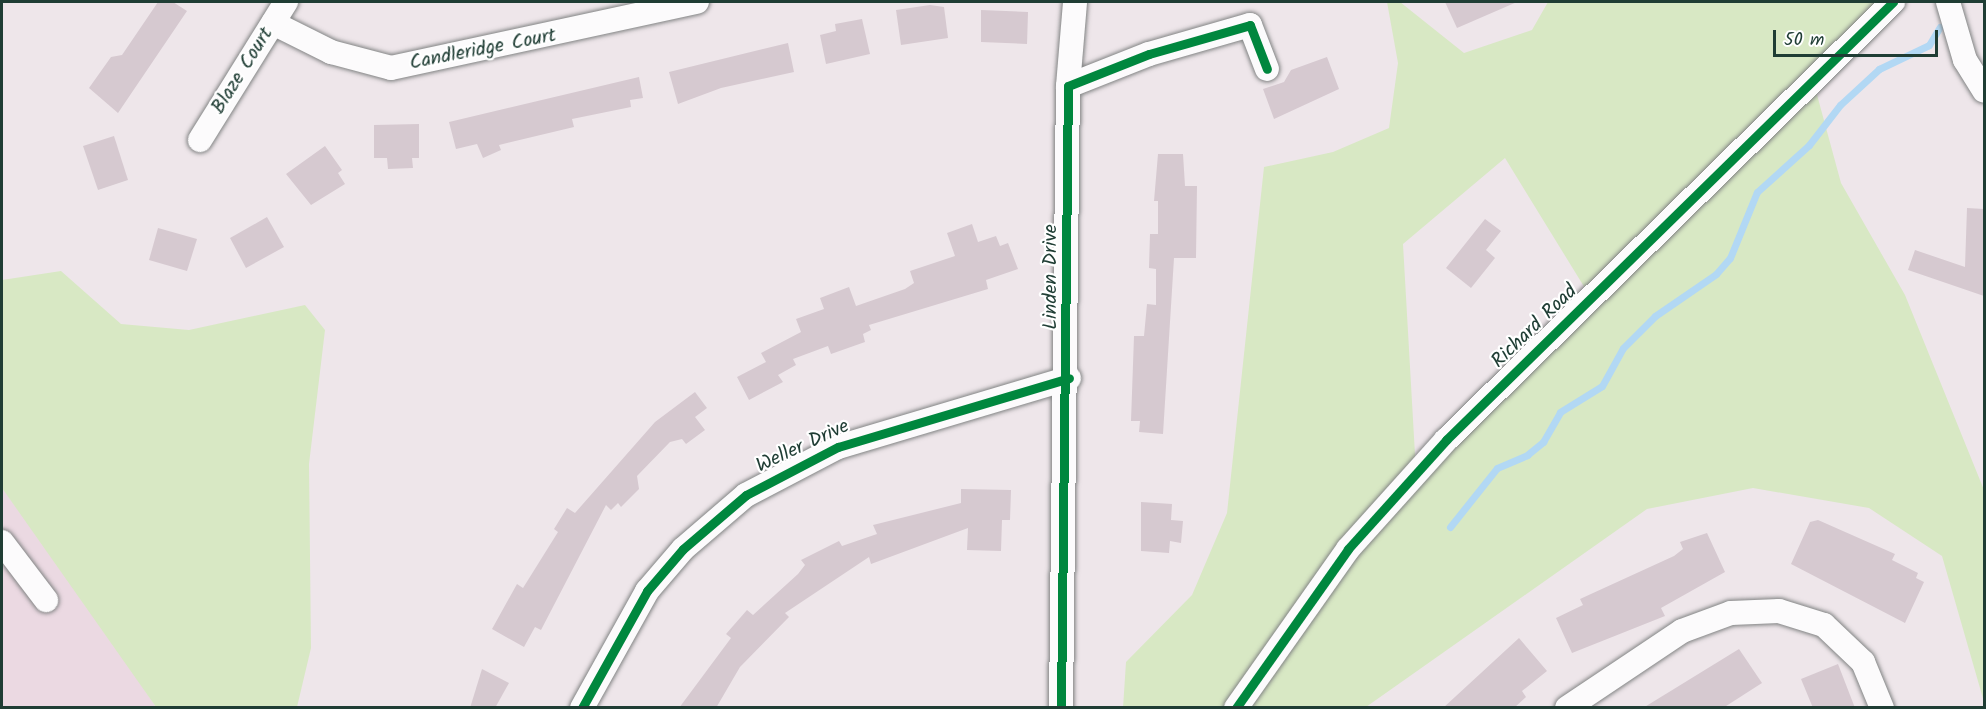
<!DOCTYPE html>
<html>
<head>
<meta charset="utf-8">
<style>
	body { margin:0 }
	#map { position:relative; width:1986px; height:709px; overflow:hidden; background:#eee6ea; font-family:Kalam,sans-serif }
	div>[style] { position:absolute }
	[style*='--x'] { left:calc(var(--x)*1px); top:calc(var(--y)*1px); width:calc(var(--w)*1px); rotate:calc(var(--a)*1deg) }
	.built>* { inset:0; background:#ebd9e2 }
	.green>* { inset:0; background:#d8e8c4 }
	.stream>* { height:7px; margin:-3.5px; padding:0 3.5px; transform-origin:3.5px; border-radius:3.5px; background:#b2d8f4 }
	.building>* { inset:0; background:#d6c9d0 }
	.roads { filter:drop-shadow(0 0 2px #828484) drop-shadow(0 0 2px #828484) }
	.minor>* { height:24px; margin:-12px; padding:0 12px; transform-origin:12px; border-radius:12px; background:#fcfbfc }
	.cycleway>* { height:9px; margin:-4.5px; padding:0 4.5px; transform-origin:4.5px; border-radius:4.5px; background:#00873e }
	span { translate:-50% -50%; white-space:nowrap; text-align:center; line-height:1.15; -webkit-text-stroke:4.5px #fff; paint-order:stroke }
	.street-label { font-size:20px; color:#1f3d34 }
	.frame { position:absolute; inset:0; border:3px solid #1f3d34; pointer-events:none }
	.scale { position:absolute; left:1773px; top:30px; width:165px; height:27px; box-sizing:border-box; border:3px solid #1f3d34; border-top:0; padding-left:8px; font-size:18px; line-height:21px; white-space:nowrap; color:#1f3d34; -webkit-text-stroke:4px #fff; paint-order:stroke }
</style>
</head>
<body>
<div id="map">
	<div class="built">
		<i style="clip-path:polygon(2px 488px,67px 575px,156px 707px,2px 707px)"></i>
	</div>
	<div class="green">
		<i style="clip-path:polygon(evenodd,1387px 2px,1400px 2px,1464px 53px,1532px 30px,1548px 2px,1893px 2px,1813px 80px,1841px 183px,1905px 295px,1984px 490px,1984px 702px,1942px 556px,1869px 508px,1753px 488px,1647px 509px,1366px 707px,1123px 708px,1126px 662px,1192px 595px,1227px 513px,1264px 167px,1333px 152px,1389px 128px,1398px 63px,1387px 2px,1505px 158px,1591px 298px,1416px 472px,1403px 244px,1505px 158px)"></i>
		<i style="clip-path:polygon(61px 271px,121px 324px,189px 330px,305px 305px,325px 330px,309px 464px,311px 648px,297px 707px,156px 707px,2px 488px,2px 280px)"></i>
	</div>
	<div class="stream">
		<i style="--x:1450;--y:527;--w:75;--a:-51.5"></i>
		<i style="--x:1497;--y:468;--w:33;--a:-23"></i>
		<i style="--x:1527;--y:455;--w:21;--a:-39"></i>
		<i style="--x:1543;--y:442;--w:34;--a:-60"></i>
		<i style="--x:1560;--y:412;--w:49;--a:-31.8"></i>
		<i style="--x:1602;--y:386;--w:43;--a:-61.1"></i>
		<i style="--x:1623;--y:348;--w:45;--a:-45"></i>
		<i style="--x:1655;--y:316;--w:74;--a:-34.5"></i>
		<i style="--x:1716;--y:274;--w:21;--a:-49"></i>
		<i style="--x:1730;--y:258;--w:71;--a:-67.8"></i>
		<i style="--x:1757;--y:192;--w:70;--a:-42.1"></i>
		<i style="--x:1809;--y:145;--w:51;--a:-52.2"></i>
		<i style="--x:1840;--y:105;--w:53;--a:-42.7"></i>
		<i style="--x:1879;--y:69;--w:55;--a:-25.6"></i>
		<i style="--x:1929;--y:45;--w:21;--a:-59"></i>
	</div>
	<div class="building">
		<i style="clip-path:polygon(158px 2px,173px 2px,187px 11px,118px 113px,89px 88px,111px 57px,122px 55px)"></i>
		<i style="clip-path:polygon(1445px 2px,1517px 2px,1457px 28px)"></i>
		<i style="clip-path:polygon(930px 5px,944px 7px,948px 38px,901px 45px,896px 10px)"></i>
		<i style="clip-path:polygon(981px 10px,1028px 12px,1027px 44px,981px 42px)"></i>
		<i style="clip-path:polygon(862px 19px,870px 54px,826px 64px,820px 35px,836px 31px,835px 24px)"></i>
		<i style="clip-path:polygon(788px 43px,794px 72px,721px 88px,678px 104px,669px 72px)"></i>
		<i style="clip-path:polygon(1327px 57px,1339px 89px,1274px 119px,1263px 89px,1284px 82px,1291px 70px)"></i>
		<i style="clip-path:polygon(639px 77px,643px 98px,630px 100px,631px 107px,572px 119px,574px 127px,499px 145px,501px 150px,483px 158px,477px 144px,456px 149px,449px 122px)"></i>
		<i style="clip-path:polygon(419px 124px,419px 158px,412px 158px,413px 168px,388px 169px,387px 158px,374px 158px,374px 125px)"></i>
		<i style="clip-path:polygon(114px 136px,128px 180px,98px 190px,83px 146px)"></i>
		<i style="clip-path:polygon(325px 146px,342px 170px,338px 173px,345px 184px,311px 205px,286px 174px)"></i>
		<i style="clip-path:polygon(1158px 154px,1183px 154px,1185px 186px,1197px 186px,1196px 258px,1174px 258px,1163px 434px,1139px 432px,1140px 421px,1131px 421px,1134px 336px,1144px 336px,1147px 304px,1156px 305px,1156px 269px,1149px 268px,1150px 234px,1158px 234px,1158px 201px,1154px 201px)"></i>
		<i style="clip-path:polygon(1967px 208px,1984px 209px,1984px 296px,1908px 270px,1915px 250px,1965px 267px)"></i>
		<i style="clip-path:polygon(267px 217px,284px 247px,246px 268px,230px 238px)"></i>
		<i style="clip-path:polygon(1485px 219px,1501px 231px,1486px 250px,1495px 258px,1471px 288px,1446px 268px)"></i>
		<i style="clip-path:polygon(972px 224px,978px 242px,996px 236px,1000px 246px,1008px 243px,1018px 269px,986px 280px,988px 289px,869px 325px,871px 330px,863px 334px,865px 342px,831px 354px,828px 346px,793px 359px,796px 365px,778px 375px,783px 382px,749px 400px,737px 377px,766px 362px,761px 353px,801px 332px,796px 319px,824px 309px,820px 298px,849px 287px,856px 306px,905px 289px,914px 283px,910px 271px,955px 256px,947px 233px)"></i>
		<i style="clip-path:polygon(158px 228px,197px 239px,187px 271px,149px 260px)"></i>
		<i style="clip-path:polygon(695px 392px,707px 408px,695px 417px,705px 430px,686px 444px,682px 439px,670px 442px,637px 476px,639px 489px,621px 507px,618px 503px,611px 510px,606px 505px,541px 630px,535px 627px,524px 647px,492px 629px,517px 584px,523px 588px,558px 532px,554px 529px,567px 508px,575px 513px,655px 422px)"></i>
		<i style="clip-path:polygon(961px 489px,1011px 490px,1010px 520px,1002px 520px,1001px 551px,967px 550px,968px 528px,871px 564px,869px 557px,785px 613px,789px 617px,740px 667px,716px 708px,679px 708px,731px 638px,726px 634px,747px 610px,753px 615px,798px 574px,805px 565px,801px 560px,839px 541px,842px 546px,877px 534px,873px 525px,961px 503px)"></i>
		<i style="clip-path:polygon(1141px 502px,1172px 504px,1171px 520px,1183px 521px,1181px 543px,1170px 541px,1169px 553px,1141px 551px)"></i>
		<i style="clip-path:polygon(1818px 520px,1895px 554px,1892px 560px,1918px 573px,1916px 578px,1924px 582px,1905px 623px,1791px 564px,1810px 522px)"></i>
		<i style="clip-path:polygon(1707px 533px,1725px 572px,1661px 608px,1665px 616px,1572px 653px,1556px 618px,1583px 605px,1580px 599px,1674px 556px,1683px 549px,1680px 542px)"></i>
		<i style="clip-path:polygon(1519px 638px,1547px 671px,1522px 691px,1526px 697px,1514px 708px,1443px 708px)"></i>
		<i style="clip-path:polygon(1739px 649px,1762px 683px,1723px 708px,1643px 708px)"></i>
		<i style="clip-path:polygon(1838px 664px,1855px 708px,1813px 708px,1801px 679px)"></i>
		<i style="clip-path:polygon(482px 669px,509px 683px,495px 708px,470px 708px)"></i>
	</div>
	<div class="roads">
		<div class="minor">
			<i style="--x:1948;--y:2;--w:60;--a:73.7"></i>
			<i style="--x:1965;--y:60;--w:36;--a:58"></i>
			<i style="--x:273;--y:23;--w:65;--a:26.6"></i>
			<i style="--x:331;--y:52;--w:62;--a:14.9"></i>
			<i style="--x:391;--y:68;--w:313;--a:-12.2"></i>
			<i style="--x:1068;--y:86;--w:84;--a:-85.2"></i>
			<i style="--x:200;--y:140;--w:163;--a:-58.1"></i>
			<i style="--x:2;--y:542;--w:73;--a:52.8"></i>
			<i style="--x:582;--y:708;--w:134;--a:-60.9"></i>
			<i style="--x:647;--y:591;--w:55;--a:-49.4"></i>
			<i style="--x:683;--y:549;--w:83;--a:-40.6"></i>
			<i style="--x:746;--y:495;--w:104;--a:-27.6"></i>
			<i style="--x:838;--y:447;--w:241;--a:-16.6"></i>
			<i style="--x:1061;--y:708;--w:622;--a:-89.36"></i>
			<i style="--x:1068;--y:86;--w:87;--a:-21.6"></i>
			<i style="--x:1149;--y:54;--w:105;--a:-16"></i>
			<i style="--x:1250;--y:25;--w:47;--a:68.9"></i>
			<i style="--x:1236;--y:708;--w:194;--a:-54.8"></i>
			<i style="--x:1348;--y:549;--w:147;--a:-48"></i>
			<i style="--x:1446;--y:440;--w:626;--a:-44.42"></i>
			<i style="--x:1567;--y:708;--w:138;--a:-33.8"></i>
			<i style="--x:1682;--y:631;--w:52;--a:-20.2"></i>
			<i style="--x:1731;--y:613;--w:48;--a:-2.4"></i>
			<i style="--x:1779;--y:611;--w:47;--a:17.3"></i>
			<i style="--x:1824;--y:625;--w:54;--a:43.5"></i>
			<i style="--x:1863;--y:662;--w:50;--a:67.6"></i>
		</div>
	</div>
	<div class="cycleway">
		<i style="--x:582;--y:708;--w:134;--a:-60.9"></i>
		<i style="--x:647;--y:591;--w:55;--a:-49.4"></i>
		<i style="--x:683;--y:549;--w:83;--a:-40.6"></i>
		<i style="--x:746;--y:495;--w:104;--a:-27.6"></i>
		<i style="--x:838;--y:447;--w:241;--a:-16.6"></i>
		<i style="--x:1061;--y:708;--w:622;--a:-89.36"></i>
		<i style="--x:1068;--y:86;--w:87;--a:-21.6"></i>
		<i style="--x:1149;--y:54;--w:105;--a:-16"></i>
		<i style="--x:1250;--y:25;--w:47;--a:68.9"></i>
		<i style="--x:1236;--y:708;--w:194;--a:-54.8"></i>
		<i style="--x:1348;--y:549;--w:147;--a:-48"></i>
		<i style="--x:1446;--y:440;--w:626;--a:-44.42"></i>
	</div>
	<div class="street-label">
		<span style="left:483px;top:50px;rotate:-11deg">Candleridge Court</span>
		<span style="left:243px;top:71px;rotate:-58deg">Blaze Court</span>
		<span style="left:1051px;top:277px;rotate:-90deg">Linden Drive</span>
		<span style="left:1535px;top:327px;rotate:-44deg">Richard Road</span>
		<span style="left:803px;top:447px;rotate:-25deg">Weller Drive</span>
	</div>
	<div class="frame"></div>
	<div class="scale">50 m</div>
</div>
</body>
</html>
